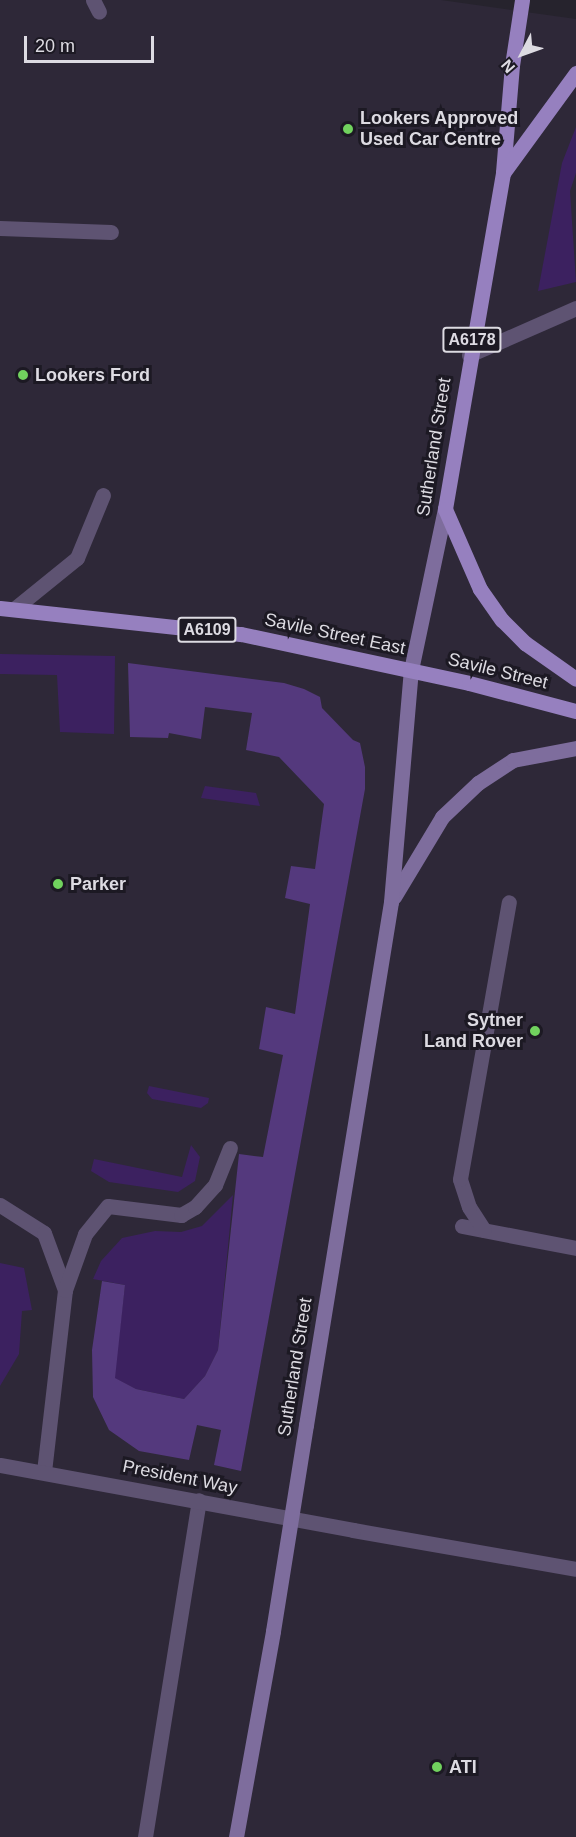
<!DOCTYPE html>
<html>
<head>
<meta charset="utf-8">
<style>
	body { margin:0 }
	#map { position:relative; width:576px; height:1837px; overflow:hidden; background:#26232d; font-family:Arial,sans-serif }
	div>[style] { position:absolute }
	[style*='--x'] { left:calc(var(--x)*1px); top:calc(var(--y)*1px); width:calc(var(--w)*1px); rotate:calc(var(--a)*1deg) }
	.built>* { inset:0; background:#2e2838 }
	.green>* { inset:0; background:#3c2160 }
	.forest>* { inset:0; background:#54397d }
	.lane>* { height:15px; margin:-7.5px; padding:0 7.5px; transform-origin:7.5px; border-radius:7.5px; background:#5e5372 }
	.street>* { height:15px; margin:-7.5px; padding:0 7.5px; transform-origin:7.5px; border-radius:7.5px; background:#5e5372 }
	.secondary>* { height:15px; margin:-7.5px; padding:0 7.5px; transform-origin:7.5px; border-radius:7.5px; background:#7e6d9d }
	.primary>* { height:15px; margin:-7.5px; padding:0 7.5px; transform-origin:7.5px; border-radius:7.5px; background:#9680bf }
	.secondary-bridge>* { height:15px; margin:-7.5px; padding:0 7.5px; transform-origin:7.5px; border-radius:7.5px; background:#7e6d9d }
	.dots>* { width:16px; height:16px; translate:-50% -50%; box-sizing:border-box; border:3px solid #1c1923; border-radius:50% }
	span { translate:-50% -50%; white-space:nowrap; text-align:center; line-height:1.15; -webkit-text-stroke:6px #1c1923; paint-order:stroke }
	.shield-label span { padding:2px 4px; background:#1c1923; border:2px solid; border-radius:4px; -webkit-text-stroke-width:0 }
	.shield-label { font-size:16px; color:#dddbe2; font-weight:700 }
	.poi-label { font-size:18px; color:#dddbe2; font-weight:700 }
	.left { translate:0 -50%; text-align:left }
	.right { translate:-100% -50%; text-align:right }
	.street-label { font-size:18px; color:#dddbe2 }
	.north { position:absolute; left:492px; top:24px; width:60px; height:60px; -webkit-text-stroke:4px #1c1923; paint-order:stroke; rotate:229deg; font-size:16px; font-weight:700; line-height:24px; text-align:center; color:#dddbe2 }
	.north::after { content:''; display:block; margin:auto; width:21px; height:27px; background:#dddbe2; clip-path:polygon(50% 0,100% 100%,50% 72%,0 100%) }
	.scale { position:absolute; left:24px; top:36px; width:130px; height:27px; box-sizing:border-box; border:3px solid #dddbe2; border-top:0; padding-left:8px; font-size:18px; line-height:21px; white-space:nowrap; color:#dddbe2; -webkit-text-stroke:4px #1c1923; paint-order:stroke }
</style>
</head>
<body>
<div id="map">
	<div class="built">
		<i style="clip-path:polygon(0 0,441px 0,576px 19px,576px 1837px,0 1837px)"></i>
	</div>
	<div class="green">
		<i style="clip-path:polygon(576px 127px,576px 173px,570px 191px,576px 282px,538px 291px,562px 163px)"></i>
		<i style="clip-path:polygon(0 654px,115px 656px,114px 734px,60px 732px,57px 675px,0 674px)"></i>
		<i style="clip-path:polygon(205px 786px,256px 793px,260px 806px,201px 798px)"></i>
		<i style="clip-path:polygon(149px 1086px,209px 1098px,208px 1103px,201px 1108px,152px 1099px,147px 1093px)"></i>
		<i style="clip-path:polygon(191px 1145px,200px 1157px,195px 1181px,178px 1192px,109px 1182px,91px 1171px,94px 1159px,182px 1177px)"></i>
		<i style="clip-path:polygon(233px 1195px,218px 1350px,205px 1376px,184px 1399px,136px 1389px,114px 1378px,125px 1285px,93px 1279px,101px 1261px,122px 1238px,155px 1231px,181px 1232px,202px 1226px)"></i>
		<i style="clip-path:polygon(0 1263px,24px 1268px,32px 1310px,22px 1311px,19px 1354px,0 1386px)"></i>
	</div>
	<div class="forest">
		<i style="clip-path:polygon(128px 663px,284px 683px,304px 689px,320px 697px,322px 708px,353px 740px,360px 743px,365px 767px,365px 789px,241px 1471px,214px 1465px,221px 1430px,197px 1425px,189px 1460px,139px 1451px,109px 1430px,93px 1397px,92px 1350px,102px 1281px,125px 1285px,115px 1378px,136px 1389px,184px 1399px,205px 1376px,218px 1350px,239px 1154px,263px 1157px,283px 1055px,259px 1049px,266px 1007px,295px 1014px,310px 904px,285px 898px,291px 866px,315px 869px,324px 804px,279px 757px,246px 750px,252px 713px,205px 707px,201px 739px,169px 733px,168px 738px,130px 737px)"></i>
	</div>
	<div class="lane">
		<i style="--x:93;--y:0;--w:13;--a:63"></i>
		<i style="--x:0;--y:228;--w:111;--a:2.1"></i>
		<i style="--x:469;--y:355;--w:117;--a:-23.7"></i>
		<i style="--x:14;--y:609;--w:81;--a:-39"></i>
		<i style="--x:77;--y:558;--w:68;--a:-67.6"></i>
		<i style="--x:0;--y:1205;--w:52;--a:32.5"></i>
		<i style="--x:44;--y:1233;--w:61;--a:69.8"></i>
		<i style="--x:65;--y:1290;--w:182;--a:96.6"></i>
		<i style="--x:462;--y:1226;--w:116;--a:10.9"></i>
		<i style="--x:484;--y:1230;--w:27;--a:-123"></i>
		<i style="--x:469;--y:1207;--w:29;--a:-108"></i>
		<i style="--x:460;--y:1179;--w:281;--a:-80"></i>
		<i style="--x:65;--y:1290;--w:59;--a:-70.3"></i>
		<i style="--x:85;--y:1234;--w:36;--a:-51"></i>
		<i style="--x:108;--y:1206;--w:74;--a:7"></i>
		<i style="--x:181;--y:1215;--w:16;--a:-30"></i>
		<i style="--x:195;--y:1207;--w:30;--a:-48"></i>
		<i style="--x:215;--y:1185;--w:40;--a:-68"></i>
		<i style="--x:353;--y:1530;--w:226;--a:9.9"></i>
		<i style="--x:145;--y:1837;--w:341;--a:-80.9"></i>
	</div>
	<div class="street">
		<i style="--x:0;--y:1465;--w:359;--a:10.4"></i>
	</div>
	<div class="secondary">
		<i style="--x:394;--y:897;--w:93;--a:-59"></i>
		<i style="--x:442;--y:817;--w:50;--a:-43.4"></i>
		<i style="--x:478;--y:783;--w:42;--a:-33.3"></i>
		<i style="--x:513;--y:760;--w:64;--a:-10.8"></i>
		<i style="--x:306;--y:1425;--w:530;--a:-80.77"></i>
		<i style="--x:391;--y:902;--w:233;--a:-85.1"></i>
		<i style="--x:411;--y:670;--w:165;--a:-78.1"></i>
		<i style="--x:236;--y:1837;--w:209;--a:-79.8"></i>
	</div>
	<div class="primary">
		<i style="--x:522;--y:0;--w:66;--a:98.7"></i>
		<i style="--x:512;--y:65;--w:108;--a:94.8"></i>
		<i style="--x:503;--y:173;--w:341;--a:99.8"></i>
		<i style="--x:445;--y:509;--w:87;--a:66.4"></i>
		<i style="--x:480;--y:589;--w:38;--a:55"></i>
		<i style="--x:502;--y:620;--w:33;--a:45"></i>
		<i style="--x:525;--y:643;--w:62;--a:35.2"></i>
		<i style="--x:503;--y:173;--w:124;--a:-53.9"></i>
		<i style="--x:0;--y:608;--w:242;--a:6.2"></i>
		<i style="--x:241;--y:634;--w:233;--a:12.1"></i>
		<i style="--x:469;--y:683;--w:111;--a:14.7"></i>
	</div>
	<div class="secondary-bridge">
		<i style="--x:273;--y:1631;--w:209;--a:-80.9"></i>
	</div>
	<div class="dots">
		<i style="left:348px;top:129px;background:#71d25e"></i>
		<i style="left:23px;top:375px;background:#71d25e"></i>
		<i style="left:58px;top:884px;background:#71d25e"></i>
		<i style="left:535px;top:1031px;background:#71d25e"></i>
		<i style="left:437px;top:1767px;background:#71d25e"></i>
	</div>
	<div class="shield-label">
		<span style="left:472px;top:340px">A6178</span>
		<span style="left:207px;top:630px">A6109</span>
	</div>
	<div class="poi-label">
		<span class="left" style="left:360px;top:129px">Lookers Approved<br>Used Car Centre</span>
		<span class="left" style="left:35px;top:375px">Lookers Ford</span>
		<span class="left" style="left:70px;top:884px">Parker</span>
		<span class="right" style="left:523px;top:1031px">Sytner<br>Land Rover</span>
		<span class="left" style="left:449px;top:1767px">ATI</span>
	</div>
	<div class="street-label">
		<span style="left:434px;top:447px;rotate:-81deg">Sutherland Street</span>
		<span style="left:335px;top:634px;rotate:12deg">Savile Street East</span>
		<span style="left:498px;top:671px;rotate:14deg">Savile Street</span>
		<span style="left:295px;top:1367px;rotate:-81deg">Sutherland Street</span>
		<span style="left:180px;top:1477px;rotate:11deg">President Way</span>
	</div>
	<div class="north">N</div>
	<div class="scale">20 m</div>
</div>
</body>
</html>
